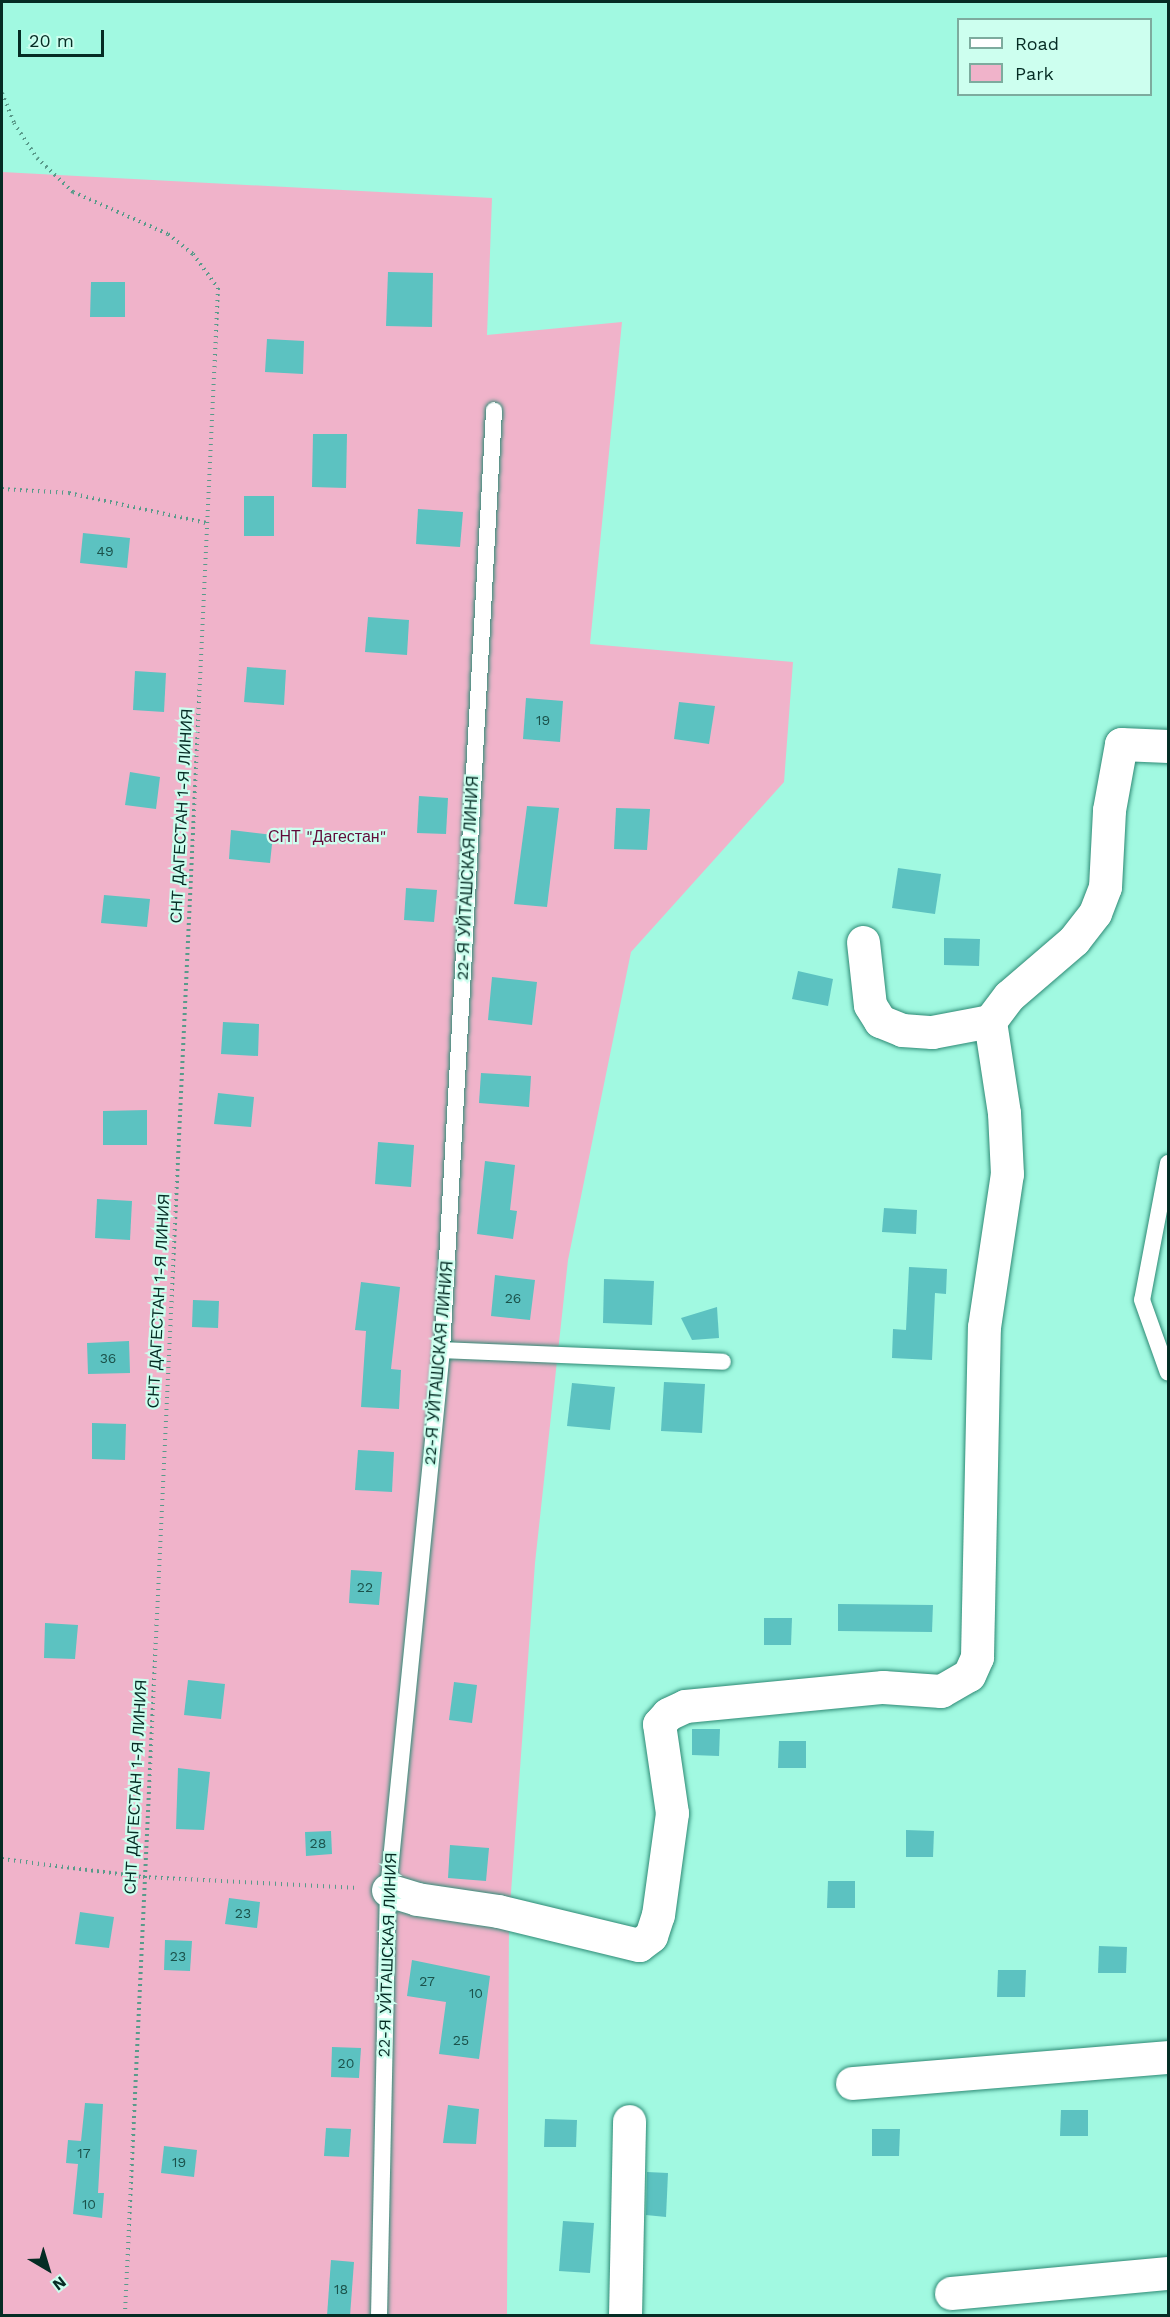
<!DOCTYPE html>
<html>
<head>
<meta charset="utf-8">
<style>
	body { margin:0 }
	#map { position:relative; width:1170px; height:2317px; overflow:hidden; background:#a1f9e1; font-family:"Work Sans",sans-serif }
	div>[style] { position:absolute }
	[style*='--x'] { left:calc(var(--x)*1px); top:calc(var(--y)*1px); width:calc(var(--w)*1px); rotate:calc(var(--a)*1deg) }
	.green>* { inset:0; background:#f0b3ca }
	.building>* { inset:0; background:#5cc2c1 }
	.path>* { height:4px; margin-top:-2px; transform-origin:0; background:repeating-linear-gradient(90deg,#599a8a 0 1.5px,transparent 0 6px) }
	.roads { filter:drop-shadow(0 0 2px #2e8a75) drop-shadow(0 0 2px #2e8a75) }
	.service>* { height:16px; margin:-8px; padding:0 8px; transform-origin:8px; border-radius:8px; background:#fff }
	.minor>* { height:33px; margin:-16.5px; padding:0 16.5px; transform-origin:16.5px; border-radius:16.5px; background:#fff }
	span { translate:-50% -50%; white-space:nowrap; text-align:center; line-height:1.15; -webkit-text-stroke:4.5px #cdffef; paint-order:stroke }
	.number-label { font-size:14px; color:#1b524b }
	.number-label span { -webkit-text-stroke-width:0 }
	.street-label { font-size:16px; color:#052c24 }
	.park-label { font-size:16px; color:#620b3a }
	.frame { position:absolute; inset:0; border:3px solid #052c24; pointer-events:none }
	.legend { position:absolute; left:957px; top:18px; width:195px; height:78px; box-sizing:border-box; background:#cdffef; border:2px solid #7dab9e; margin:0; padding:8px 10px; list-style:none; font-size:18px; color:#052c24 }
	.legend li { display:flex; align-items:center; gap:12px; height:30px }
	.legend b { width:30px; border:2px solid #7dab9e }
	.north { position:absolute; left:18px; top:2239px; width:60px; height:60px; -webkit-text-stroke:4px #cdffef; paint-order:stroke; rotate:142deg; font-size:16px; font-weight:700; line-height:24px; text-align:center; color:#052c24 }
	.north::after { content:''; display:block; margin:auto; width:21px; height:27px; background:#052c24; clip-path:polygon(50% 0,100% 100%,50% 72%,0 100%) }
	.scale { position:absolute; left:18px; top:30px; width:86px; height:27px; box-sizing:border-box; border:3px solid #052c24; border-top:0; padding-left:8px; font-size:18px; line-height:21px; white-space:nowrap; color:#052c24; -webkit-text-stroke:4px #cdffef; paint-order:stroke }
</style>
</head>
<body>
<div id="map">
	<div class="green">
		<i style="clip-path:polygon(2px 172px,492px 198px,487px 335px,622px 322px,590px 644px,793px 662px,784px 782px,631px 952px,568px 1260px,535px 1563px,509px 1920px,507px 2315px,2px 2315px)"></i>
	</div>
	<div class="building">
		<i style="clip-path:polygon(388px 272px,433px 273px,432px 327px,386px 326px)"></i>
		<i style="clip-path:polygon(91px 282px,125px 282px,125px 317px,90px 317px)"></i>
		<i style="clip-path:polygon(267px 339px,304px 341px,303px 374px,265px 372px)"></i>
		<i style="clip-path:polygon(313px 434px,347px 434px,346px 488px,312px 487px)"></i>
		<i style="clip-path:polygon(244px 496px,274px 496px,274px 536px,244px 536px)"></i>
		<i style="clip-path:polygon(418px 509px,463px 512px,460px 547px,416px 544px)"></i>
		<i style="clip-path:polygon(83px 533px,130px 538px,127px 568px,80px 563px)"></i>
		<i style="clip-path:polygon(368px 617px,409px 620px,407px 655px,365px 652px)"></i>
		<i style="clip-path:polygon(247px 667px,286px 670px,284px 705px,244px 702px)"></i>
		<i style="clip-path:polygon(135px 671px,166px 673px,164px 712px,133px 710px)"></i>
		<i style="clip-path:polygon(526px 698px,563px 701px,560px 742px,523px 739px)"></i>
		<i style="clip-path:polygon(679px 702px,715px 706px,709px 744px,674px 739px)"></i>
		<i style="clip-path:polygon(130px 772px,160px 777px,156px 809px,125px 805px)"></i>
		<i style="clip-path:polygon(419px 796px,448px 798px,446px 834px,417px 833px)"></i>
		<i style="clip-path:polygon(527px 806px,559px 808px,547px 907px,514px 904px)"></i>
		<i style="clip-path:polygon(616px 808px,650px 809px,647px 850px,614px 849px)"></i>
		<i style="clip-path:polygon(231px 830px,273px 835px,270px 863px,229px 859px)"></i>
		<i style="clip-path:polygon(898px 868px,941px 874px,935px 914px,892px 908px)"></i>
		<i style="clip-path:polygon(406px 888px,437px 890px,434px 922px,404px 920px)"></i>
		<i style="clip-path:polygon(104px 895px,150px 899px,147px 927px,101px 923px)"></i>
		<i style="clip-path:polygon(944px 938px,980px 939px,979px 966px,944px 965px)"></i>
		<i style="clip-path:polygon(798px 971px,833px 979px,828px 1006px,792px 999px)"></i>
		<i style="clip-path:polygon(492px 977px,537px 982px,532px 1025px,488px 1020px)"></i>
		<i style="clip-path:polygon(223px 1022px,259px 1024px,258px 1056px,221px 1054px)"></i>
		<i style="clip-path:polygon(481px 1073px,531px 1076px,529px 1107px,479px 1103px)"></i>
		<i style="clip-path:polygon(218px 1093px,254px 1097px,251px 1127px,214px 1124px)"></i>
		<i style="clip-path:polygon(147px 1110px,147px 1145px,103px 1145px,103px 1111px)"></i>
		<i style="clip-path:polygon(378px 1142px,414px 1145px,411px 1187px,375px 1184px)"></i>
		<i style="clip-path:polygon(485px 1161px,515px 1165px,510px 1210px,517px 1211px,513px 1239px,477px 1234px)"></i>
		<i style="clip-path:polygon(97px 1199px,132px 1201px,130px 1240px,95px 1238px)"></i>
		<i style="clip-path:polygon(884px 1208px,917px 1210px,916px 1234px,882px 1232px)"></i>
		<i style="clip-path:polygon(909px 1267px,947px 1269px,946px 1294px,935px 1293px,932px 1360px,892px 1358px,893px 1329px,906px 1330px)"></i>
		<i style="clip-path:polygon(495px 1275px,535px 1280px,530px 1320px,491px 1316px)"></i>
		<i style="clip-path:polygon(604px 1279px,654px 1281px,652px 1325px,603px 1323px)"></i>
		<i style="clip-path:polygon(361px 1282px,400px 1287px,391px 1369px,401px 1370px,399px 1409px,361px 1407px,366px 1331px,355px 1330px)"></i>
		<i style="clip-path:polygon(193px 1300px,219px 1301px,218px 1328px,192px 1327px)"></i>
		<i style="clip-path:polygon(717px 1307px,719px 1338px,692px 1340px,681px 1318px)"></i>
		<i style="clip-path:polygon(129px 1341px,130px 1373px,88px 1374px,87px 1343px)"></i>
		<i style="clip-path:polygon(664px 1382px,705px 1384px,702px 1433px,661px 1431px)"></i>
		<i style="clip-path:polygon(572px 1383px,615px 1387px,610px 1430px,567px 1426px)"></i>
		<i style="clip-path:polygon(92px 1423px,126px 1424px,125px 1460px,92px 1459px)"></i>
		<i style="clip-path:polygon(358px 1450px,394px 1452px,392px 1492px,355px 1490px)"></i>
		<i style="clip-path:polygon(351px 1570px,382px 1572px,379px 1605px,349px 1603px)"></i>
		<i style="clip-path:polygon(838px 1604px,933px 1605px,932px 1632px,838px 1631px)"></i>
		<i style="clip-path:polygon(764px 1618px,792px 1618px,791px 1645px,764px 1645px)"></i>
		<i style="clip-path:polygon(45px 1623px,78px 1625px,75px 1659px,44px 1658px)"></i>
		<i style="clip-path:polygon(188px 1680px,225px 1684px,221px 1719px,184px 1715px)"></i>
		<i style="clip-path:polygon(454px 1682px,477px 1685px,472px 1723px,449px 1720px)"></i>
		<i style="clip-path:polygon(692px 1729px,720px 1729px,719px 1756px,692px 1755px)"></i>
		<i style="clip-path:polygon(779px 1741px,806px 1741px,806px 1768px,778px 1768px)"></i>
		<i style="clip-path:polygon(178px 1768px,210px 1772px,204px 1830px,176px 1829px)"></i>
		<i style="clip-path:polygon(906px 1830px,934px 1831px,933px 1857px,906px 1857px)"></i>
		<i style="clip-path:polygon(331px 1831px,332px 1854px,306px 1856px,305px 1832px)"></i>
		<i style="clip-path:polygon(450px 1845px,489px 1848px,486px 1881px,448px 1878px)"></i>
		<i style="clip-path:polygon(828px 1881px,855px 1881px,855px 1908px,827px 1908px)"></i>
		<i style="clip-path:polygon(229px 1898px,260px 1902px,257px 1928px,225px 1924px)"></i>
		<i style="clip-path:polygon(80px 1912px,114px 1917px,109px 1948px,75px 1944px)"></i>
		<i style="clip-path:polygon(165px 1940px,192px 1941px,190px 1971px,164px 1970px)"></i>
		<i style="clip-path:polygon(1099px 1946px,1127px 1947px,1126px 1973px,1098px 1973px)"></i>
		<i style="clip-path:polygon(412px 1960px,490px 1976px,479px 2059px,439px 2054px,446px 2002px,407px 1996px)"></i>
		<i style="clip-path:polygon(998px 1970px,1026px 1970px,1025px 1997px,997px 1997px)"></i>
		<i style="clip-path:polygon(332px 2047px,361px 2048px,359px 2078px,331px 2077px)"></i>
		<i style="clip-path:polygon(85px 2103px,103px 2104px,98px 2193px,104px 2193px,102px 2218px,73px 2214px,78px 2164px,66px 2163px,68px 2140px,81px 2141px)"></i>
		<i style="clip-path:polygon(448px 2105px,479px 2109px,476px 2144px,443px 2143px)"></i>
		<i style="clip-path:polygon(1061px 2110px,1088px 2110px,1088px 2136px,1060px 2136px)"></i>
		<i style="clip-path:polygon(545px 2119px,577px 2120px,576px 2147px,544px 2147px)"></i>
		<i style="clip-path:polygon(326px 2128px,351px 2129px,349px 2157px,324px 2156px)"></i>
		<i style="clip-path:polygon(872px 2129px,900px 2129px,899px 2156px,872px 2156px)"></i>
		<i style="clip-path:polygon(164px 2146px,197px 2150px,194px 2177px,161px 2173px)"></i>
		<i style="clip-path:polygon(647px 2172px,668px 2173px,666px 2217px,646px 2215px)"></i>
		<i style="clip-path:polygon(563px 2221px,594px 2223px,590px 2273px,559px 2271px)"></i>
		<i style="clip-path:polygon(331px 2260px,354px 2262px,350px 2316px,327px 2316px)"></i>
	</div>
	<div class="path">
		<i style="--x:2;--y:93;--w:32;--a:68"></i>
		<i style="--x:14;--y:123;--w:42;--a:56.7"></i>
		<i style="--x:37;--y:158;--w:50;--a:43.4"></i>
		<i style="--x:73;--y:192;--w:104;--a:23.9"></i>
		<i style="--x:168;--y:234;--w:32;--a:39"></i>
		<i style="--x:193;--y:254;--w:42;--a:53.7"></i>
		<i style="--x:218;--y:288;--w:2030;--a:92.63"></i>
		<i style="--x:2;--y:489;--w:67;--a:3.4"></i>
		<i style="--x:69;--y:493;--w:141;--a:12.3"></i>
		<i style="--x:2;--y:1859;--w:142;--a:7.3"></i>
		<i style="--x:143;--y:1877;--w:216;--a:2.9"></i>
	</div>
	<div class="roads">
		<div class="service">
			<i style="--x:1168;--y:1163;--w:139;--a:100.7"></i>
			<i style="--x:1142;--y:1300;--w:77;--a:70.4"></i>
			<i style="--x:442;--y:1350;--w:281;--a:2.4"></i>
			<i style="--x:379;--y:2316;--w:426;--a:-88.8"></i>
			<i style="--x:388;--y:1890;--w:543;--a:-84.29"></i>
			<i style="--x:442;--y:1350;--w:941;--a:-86.83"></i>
		</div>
		<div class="minor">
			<i style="--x:863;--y:942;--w:63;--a:83.7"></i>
			<i style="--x:870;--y:1005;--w:19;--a:58"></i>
			<i style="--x:880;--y:1021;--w:24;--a:22"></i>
			<i style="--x:902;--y:1030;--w:30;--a:4"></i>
			<i style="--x:932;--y:1032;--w:59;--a:-10.7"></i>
			<i style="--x:990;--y:1021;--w:31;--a:-53"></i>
			<i style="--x:1009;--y:996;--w:86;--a:-40.7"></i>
			<i style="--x:1074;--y:940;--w:34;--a:-52"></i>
			<i style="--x:1095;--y:913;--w:28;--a:-69"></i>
			<i style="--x:1105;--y:887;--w:77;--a:-87"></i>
			<i style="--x:1109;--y:810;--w:67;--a:-79.7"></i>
			<i style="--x:1121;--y:744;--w:47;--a:2.4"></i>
			<i style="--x:388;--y:1890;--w:30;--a:17"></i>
			<i style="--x:417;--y:1899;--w:82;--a:8.4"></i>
			<i style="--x:498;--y:1911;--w:145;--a:13.6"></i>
			<i style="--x:639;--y:1945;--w:15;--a:-37"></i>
			<i style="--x:651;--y:1936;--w:22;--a:-72"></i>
			<i style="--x:658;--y:1915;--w:103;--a:-82.2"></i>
			<i style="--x:672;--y:1813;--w:90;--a:-98.3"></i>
			<i style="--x:659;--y:1724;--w:13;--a:-48"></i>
			<i style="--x:668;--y:1714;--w:19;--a:-25"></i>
			<i style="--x:685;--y:1706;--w:199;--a:-5.5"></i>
			<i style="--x:883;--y:1687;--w:58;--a:3.9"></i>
			<i style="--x:941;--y:1691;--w:32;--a:-30"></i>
			<i style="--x:969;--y:1675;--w:20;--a:-66"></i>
			<i style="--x:977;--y:1657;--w:330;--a:-88.8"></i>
			<i style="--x:984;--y:1327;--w:155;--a:-81.5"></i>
			<i style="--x:1007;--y:1174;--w:61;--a:-92.8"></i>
			<i style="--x:1004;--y:1113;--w:93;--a:-98.7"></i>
			<i style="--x:852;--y:2083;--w:317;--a:-4.7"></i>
			<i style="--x:951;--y:2293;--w:218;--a:-5.3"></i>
			<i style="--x:625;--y:2316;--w:195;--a:-88.8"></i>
		</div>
	</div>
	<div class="number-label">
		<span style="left:105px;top:551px">49</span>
		<span style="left:543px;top:720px">19</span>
		<span style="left:513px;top:1298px">26</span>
		<span style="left:108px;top:1358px">36</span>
		<span style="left:365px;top:1587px">22</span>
		<span style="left:318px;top:1843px">28</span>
		<span style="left:243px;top:1913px">23</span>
		<span style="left:178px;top:1956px">23</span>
		<span style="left:427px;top:1981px">27</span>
		<span style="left:476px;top:1993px">10</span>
		<span style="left:461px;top:2040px">25</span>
		<span style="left:346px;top:2063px">20</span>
		<span style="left:84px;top:2153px">17</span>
		<span style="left:179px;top:2162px">19</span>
		<span style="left:89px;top:2204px">10</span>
		<span style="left:341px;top:2289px">18</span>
	</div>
	<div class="street-label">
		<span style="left:182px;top:816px;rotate:-87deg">СНТ ДАГЕСТАН 1-Я ЛИНИЯ</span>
		<span style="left:468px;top:878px;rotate:-87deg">22-Я УЙТАШСКАЯ ЛИНИЯ</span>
		<span style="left:159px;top:1301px;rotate:-87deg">СНТ ДАГЕСТАН 1-Я ЛИНИЯ</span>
		<span style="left:439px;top:1363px;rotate:-85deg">22-Я УЙТАШСКАЯ ЛИНИЯ</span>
		<span style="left:136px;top:1787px;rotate:-87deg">СНТ ДАГЕСТАН 1-Я ЛИНИЯ</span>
		<span style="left:388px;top:1955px;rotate:-88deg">22-Я УЙТАШСКАЯ ЛИНИЯ</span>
	</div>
	<div class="park-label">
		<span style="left:327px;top:837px">СНТ "Дагестан"</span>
	</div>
	<div class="frame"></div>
	<ul class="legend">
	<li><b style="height:8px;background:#fff"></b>Road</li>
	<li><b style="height:16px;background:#f0b3ca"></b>Park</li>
	</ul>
	<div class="north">N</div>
	<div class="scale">20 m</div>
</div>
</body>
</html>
